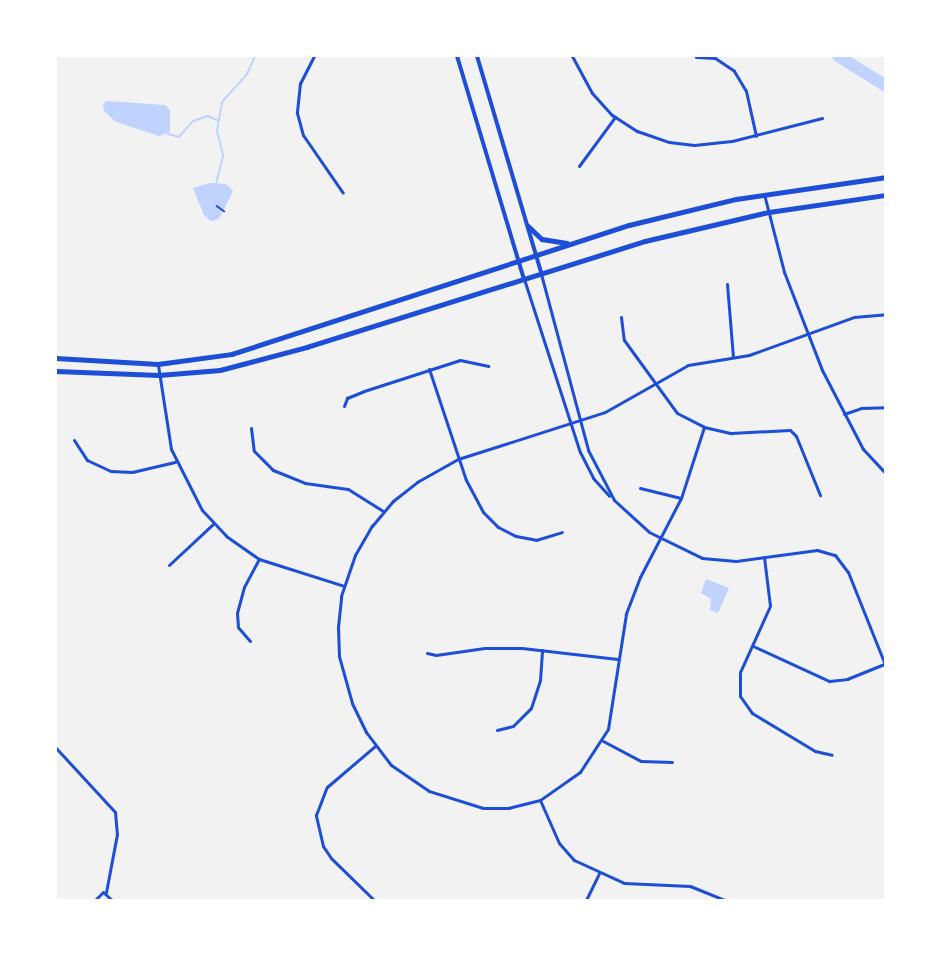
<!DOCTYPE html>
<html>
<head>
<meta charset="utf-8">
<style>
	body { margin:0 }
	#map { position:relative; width:941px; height:956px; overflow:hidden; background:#f2f2f2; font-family:"Work Sans",sans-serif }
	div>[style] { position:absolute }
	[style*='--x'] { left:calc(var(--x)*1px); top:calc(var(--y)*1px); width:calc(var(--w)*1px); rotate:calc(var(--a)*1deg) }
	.water>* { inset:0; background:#bfd3fe }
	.stream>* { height:2px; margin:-1px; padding:0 1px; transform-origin:1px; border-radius:1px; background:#bfd3fe }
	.river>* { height:12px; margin:-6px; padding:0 6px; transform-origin:6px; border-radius:6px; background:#bfd3fe }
	.path>* { height:1.5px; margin:-0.75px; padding:0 0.75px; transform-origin:0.75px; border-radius:0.75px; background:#1d4ed8 }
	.minor>* { height:3px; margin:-1.5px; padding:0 1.5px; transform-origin:1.5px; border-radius:1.5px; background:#1d4ed8 }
	.tertiary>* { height:4px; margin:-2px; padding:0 2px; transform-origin:2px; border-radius:2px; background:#1d4ed8 }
	.primary>* { height:4.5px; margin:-2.25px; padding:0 2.25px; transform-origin:2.25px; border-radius:2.25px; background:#1d4ed8 }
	span { translate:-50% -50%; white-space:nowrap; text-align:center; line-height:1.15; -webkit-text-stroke:6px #fff; paint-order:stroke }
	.frame { position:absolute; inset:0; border:57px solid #fff; pointer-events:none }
</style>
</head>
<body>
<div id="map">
	<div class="water">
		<i style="clip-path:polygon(107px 101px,165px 105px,170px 110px,170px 132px,159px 136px,116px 122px,104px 111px,103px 104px)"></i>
		<i style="clip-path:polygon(210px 183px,226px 184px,233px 191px,219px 219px,211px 221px,204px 215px,193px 188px)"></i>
		<i style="clip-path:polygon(706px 579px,729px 588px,718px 613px,710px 610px,711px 599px,701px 593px)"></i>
	</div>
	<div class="stream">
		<i style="--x:168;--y:134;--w:11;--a:15"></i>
		<i style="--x:179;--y:137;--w:21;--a:-49"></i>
		<i style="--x:193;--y:121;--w:16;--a:-18"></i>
		<i style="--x:208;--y:116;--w:10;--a:24"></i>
		<i style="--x:216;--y:184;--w:30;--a:-76"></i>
		<i style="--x:223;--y:155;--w:25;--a:-104"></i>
		<i style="--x:217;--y:131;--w:29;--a:-80"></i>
		<i style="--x:222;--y:102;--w:38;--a:-48"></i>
		<i style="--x:247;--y:74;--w:20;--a:-66"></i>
	</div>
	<div class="river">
		<i style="--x:838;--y:56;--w:57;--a:32"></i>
	</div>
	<div class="path">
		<i style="--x:217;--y:206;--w:9;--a:36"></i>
	</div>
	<div class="minor">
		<i style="--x:314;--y:56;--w:30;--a:117"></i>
		<i style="--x:300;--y:83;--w:30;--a:96"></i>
		<i style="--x:297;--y:113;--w:23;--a:75"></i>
		<i style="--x:303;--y:135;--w:70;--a:55.4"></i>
		<i style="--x:572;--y:56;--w:42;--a:61.6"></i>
		<i style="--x:592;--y:93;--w:30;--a:48"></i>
		<i style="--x:612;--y:115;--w:30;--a:33"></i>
		<i style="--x:637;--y:131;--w:34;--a:19"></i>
		<i style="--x:669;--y:142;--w:25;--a:7"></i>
		<i style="--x:694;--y:145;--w:38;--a:-6"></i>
		<i style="--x:732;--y:141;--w:93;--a:-14.3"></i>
		<i style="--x:696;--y:57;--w:19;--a:3"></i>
		<i style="--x:715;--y:58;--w:23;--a:34"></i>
		<i style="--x:734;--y:71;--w:23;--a:59"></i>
		<i style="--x:746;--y:91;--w:46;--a:77.5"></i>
		<i style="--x:579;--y:166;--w:61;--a:-53.7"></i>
		<i style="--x:764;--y:194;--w:81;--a:75.6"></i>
		<i style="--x:784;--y:272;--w:105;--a:68.8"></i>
		<i style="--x:822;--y:370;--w:89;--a:62.6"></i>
		<i style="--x:863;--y:449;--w:34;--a:47"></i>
		<i style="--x:541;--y:274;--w:182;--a:75"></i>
		<i style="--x:588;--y:450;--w:56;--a:62.5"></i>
		<i style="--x:614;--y:500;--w:47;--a:42.4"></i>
		<i style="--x:649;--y:532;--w:59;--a:26.1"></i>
		<i style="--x:702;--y:558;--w:34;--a:5"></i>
		<i style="--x:736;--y:561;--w:82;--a:-7.7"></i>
		<i style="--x:817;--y:550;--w:19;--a:16"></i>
		<i style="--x:835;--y:555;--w:21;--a:53"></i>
		<i style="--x:848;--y:572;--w:102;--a:68.2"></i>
		<i style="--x:524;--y:279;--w:182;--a:72.1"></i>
		<i style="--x:580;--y:452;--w:29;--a:63"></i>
		<i style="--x:593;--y:478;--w:24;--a:48"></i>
		<i style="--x:727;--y:284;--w:73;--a:85.3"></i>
		<i style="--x:621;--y:317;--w:23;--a:83"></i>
		<i style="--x:624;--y:340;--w:90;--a:54"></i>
		<i style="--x:677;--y:413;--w:30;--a:27"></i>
		<i style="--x:704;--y:427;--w:28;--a:13"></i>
		<i style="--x:731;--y:433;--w:59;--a:-2.9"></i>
		<i style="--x:790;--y:430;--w:8;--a:45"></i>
		<i style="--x:796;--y:436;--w:64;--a:67.9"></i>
		<i style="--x:158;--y:365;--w:85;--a:81.2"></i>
		<i style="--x:171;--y:449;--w:68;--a:63.1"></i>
		<i style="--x:202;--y:510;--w:35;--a:47"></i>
		<i style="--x:226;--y:536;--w:40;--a:34.9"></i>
		<i style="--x:259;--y:559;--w:89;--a:17.6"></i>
		<i style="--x:429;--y:369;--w:117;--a:71.6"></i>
		<i style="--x:466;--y:480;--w:36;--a:62"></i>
		<i style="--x:483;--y:512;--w:21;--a:45"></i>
		<i style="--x:498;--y:527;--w:20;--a:27"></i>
		<i style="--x:516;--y:536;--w:20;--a:11"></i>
		<i style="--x:536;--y:540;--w:27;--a:-17"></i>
		<i style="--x:344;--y:406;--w:9;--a:-69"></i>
		<i style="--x:347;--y:398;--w:18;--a:-22"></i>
		<i style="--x:364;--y:391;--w:101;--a:-17.9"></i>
		<i style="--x:460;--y:360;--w:29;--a:12"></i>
		<i style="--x:844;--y:414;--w:18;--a:-19"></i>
		<i style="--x:861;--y:408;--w:25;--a:-2"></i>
		<i style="--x:704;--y:427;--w:75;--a:107.9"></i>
		<i style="--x:681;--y:498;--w:89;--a:117.4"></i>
		<i style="--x:640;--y:577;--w:40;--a:111"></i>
		<i style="--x:626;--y:614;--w:116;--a:98.9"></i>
		<i style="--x:608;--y:729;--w:51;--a:123.1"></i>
		<i style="--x:580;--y:772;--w:49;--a:145"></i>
		<i style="--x:540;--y:800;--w:32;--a:166"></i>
		<i style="--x:509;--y:808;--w:26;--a:180"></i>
		<i style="--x:483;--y:808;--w:57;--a:-162.5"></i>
		<i style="--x:429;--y:791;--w:46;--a:-145.6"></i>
		<i style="--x:391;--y:765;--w:41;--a:-127.1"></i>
		<i style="--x:366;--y:732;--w:32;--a:-116"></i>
		<i style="--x:352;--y:703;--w:49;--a:-105.5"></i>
		<i style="--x:339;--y:656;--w:29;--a:-92"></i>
		<i style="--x:338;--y:627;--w:31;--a:-84"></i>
		<i style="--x:341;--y:596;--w:43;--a:-71.1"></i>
		<i style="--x:355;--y:555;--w:34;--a:-60"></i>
		<i style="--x:372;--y:526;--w:33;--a:-50"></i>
		<i style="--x:393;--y:501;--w:31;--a:-38"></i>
		<i style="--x:417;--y:482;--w:47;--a:-29.3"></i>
		<i style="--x:458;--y:459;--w:154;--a:-17.7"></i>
		<i style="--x:605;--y:412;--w:95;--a:-29.5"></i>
		<i style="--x:688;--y:365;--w:62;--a:-9.3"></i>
		<i style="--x:749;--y:355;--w:112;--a:-19.9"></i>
		<i style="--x:854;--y:317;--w:32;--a:-5"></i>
		<i style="--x:251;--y:428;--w:23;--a:83"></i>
		<i style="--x:254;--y:451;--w:27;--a:45"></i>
		<i style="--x:273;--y:470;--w:35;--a:22"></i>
		<i style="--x:305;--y:483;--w:43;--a:7.9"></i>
		<i style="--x:348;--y:489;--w:41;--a:32.2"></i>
		<i style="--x:74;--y:440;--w:24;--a:57"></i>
		<i style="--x:87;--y:460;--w:26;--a:25"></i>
		<i style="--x:111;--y:471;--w:21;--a:3"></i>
		<i style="--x:132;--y:472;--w:44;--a:-13.1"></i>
		<i style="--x:640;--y:488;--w:42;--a:13.7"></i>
		<i style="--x:764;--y:557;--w:49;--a:83"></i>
		<i style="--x:770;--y:606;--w:72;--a:114.4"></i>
		<i style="--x:740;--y:672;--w:24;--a:90"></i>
		<i style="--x:740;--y:696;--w:21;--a:55"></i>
		<i style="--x:752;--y:713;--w:74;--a:31.1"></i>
		<i style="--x:815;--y:751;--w:17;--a:13"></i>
		<i style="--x:169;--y:565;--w:60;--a:-43"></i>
		<i style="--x:250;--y:641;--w:18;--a:-131"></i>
		<i style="--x:238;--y:627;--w:14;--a:-94"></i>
		<i style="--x:237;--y:613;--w:27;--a:-75"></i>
		<i style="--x:244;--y:587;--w:32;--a:-62"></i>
		<i style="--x:753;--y:646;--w:84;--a:24.7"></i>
		<i style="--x:829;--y:681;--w:18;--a:-6"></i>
		<i style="--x:847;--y:679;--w:40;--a:-22"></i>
		<i style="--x:427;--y:653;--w:9;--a:13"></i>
		<i style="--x:436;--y:655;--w:49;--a:-8.1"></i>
		<i style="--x:485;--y:648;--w:37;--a:0"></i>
		<i style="--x:522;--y:648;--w:96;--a:6.6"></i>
		<i style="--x:497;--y:730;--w:16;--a:-14"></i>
		<i style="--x:513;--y:726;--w:25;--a:-45"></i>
		<i style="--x:531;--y:708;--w:29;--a:-72"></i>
		<i style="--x:540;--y:680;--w:30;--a:-86"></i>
		<i style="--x:603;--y:741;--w:43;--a:27.8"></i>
		<i style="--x:641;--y:761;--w:31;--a:2"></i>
		<i style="--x:56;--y:748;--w:87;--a:47.3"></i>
		<i style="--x:115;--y:812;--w:22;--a:85"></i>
		<i style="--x:117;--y:834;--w:59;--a:100.7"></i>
		<i style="--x:540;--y:800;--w:47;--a:66.2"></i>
		<i style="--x:559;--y:843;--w:23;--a:49"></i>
		<i style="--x:574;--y:860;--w:55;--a:24.7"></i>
		<i style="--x:624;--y:883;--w:66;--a:2.6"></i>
		<i style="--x:690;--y:886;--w:37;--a:22"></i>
		<i style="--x:95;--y:900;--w:11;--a:-45"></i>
		<i style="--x:103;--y:892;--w:12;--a:42"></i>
		<i style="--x:374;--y:900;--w:60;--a:-135.7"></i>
		<i style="--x:331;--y:858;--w:14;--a:-124"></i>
		<i style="--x:323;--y:846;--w:32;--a:-103"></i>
		<i style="--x:316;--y:815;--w:30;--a:-69"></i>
		<i style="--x:327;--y:787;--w:63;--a:-40.5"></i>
		<i style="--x:586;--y:900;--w:30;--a:-64"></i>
	</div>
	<div class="tertiary">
		<i style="--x:457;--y:56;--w:233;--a:73.3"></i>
		<i style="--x:477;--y:56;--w:225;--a:73.5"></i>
	</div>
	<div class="primary">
		<i style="--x:528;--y:226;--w:19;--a:43"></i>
		<i style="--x:542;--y:239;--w:25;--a:9"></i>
		<i style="--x:56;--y:358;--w:102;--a:3.4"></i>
		<i style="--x:158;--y:364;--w:75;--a:-7.7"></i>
		<i style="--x:232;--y:354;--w:417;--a:-18"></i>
		<i style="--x:629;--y:225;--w:110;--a:-13.7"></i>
		<i style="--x:736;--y:199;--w:152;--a:-8.3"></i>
		<i style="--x:56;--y:371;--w:103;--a:2.2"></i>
		<i style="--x:159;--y:375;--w:61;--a:-4.7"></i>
		<i style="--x:220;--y:370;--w:90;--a:-14.8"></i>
		<i style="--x:307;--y:347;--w:354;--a:-17.4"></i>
		<i style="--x:645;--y:241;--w:127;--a:-13.2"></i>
		<i style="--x:769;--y:212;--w:118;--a:-8.3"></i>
	</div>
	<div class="frame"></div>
</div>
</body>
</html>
